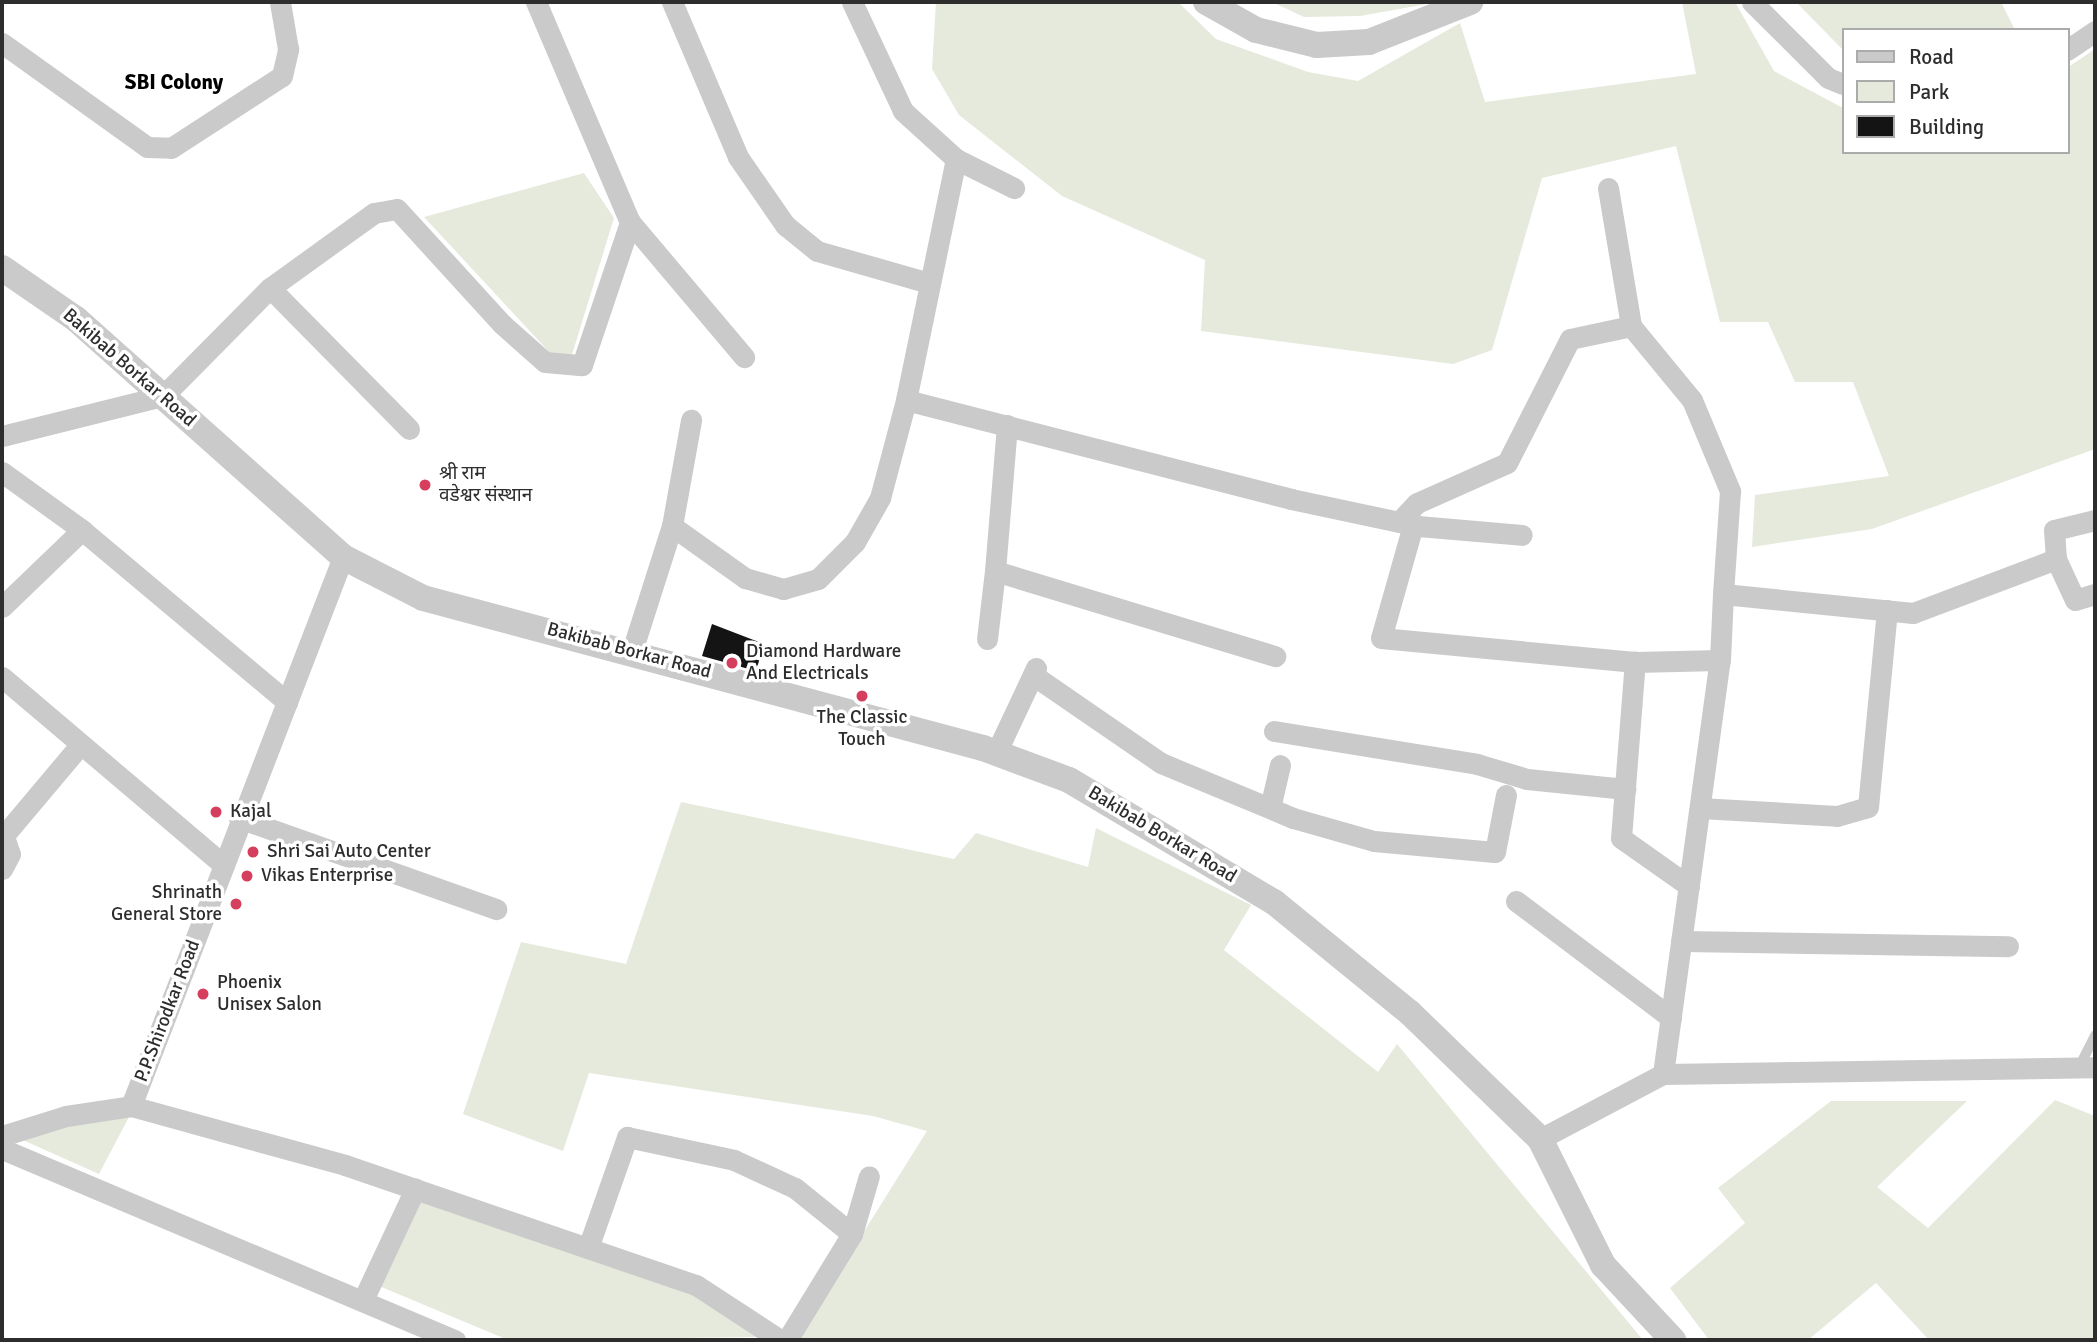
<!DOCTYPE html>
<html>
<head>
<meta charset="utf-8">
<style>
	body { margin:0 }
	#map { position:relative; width:2097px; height:1342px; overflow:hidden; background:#fff; font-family:Signika,"Noto Sans Devanagari",sans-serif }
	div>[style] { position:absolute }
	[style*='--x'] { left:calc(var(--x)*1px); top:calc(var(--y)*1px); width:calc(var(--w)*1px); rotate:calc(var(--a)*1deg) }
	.green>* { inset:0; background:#e5eadc }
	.building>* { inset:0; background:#141414 }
	.service>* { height:10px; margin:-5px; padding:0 5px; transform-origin:5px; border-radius:5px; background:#cacaca }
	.minor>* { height:21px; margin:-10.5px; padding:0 10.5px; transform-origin:10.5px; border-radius:10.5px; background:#cacaca }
	.tertiary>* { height:26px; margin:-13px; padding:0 13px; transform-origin:13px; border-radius:13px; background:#cacaca }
	.dots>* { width:19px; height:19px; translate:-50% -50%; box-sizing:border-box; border:4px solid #fff; border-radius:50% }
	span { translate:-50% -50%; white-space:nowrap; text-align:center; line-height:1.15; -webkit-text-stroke:7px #fff; paint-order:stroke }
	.street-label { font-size:19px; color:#2d2d2d }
	.poi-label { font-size:19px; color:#2d2d2d }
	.left { translate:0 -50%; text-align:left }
	.right { translate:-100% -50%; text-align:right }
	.neighbourhood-label { font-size:21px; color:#000; font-weight:700 }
	.frame { position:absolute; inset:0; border:4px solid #2d2d2d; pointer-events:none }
	.legend { position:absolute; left:1842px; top:28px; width:228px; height:126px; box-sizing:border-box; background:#fff; border:2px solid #ababab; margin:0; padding:9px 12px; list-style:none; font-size:21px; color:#2d2d2d }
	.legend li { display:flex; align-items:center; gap:14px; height:35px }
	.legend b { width:35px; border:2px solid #ababab }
</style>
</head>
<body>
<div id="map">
	<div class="green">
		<i style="clip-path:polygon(936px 2px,1178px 2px,1216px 39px,1308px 72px,1358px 81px,1460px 23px,1485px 102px,1696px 74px,1682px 2px,1735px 2px,1774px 71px,1843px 108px,1843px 152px,2067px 152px,2067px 68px,2095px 49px,2095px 449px,1872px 529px,1752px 547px,1755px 495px,1889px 476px,1853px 382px,1795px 382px,1768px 322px,1720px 322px,1676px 146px,1542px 178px,1492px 350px,1453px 364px,1201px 331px,1205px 260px,1062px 196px,959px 115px,932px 69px)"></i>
		<i style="clip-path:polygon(1272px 2px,1432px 2px,1433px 3px,1360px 16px,1304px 17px)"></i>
		<i style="clip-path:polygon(1796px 2px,2001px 2px,2015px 30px,1843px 30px,1843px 50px)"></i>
		<i style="clip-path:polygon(584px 173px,614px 218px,571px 358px,553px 356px,424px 217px)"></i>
		<i style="clip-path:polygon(681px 802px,954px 859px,976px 833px,1088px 867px,1096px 828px,1251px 905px,1224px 950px,1378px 1072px,1397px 1044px,1643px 1340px,796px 1340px,927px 1131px,873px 1116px,589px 1073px,563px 1151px,463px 1114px,521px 942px,626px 964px)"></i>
		<i style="clip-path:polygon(2055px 1100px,2095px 1116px,2095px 1340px,1929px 1340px,1876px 1283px,1808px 1340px,1709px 1340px,1670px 1288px,1745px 1223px,1718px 1188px,1831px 1101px,1967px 1101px,1877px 1187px,1928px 1228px)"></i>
		<i style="clip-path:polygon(129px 1117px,99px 1174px,16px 1137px,78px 1122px)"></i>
		<i style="clip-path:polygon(417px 1201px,683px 1287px,759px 1337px,508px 1340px,379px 1286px)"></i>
	</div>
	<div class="building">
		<i style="clip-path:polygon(712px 624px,764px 644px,756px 671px,702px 656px)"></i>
	</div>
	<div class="service">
		<i style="--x:2079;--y:1067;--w:36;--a:-63"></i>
	</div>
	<div class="minor">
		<i style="--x:536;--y:2;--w:239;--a:66.9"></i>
		<i style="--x:630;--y:222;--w:177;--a:49.8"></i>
		<i style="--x:672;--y:2;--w:168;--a:66.9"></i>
		<i style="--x:738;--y:157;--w:83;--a:55.3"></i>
		<i style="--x:785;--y:225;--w:41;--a:39.1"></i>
		<i style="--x:817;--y:251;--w:116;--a:15.9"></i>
		<i style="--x:852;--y:2;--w:120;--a:64.9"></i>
		<i style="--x:903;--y:111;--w:72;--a:42.2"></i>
		<i style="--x:956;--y:159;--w:65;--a:26.6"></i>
		<i style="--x:1752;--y:2;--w:107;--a:45"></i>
		<i style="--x:1828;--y:78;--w:16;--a:22"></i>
		<i style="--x:2;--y:43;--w:178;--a:35.6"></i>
		<i style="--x:147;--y:147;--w:24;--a:2"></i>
		<i style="--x:171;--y:148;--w:132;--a:-33"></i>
		<i style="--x:282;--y:76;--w:28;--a:-77"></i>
		<i style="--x:288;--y:49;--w:48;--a:-99.7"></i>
		<i style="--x:2067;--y:50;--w:34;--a:-34"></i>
		<i style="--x:1608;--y:188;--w:140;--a:80.5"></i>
		<i style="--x:270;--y:288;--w:198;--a:45.4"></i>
		<i style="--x:906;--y:400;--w:246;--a:-78.3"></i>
		<i style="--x:1007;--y:425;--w:146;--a:94.7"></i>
		<i style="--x:995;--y:571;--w:293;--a:16.9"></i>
		<i style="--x:2;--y:436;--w:166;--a:-14"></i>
		<i style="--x:163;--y:396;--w:152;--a:-45.3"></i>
		<i style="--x:270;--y:288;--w:128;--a:-35.8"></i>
		<i style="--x:374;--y:213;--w:23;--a:-10"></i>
		<i style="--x:397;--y:209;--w:156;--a:47.6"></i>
		<i style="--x:502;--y:324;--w:57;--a:41.5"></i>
		<i style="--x:545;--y:362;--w:37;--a:5"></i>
		<i style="--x:582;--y:365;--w:151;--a:-71.4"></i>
		<i style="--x:2;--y:472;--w:99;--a:35.9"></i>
		<i style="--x:82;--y:530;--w:111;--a:136.1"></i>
		<i style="--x:2095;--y:520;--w:42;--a:166.3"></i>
		<i style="--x:2054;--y:530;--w:29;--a:86"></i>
		<i style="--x:2056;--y:559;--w:45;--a:65.1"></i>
		<i style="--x:2075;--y:600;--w:21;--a:-17"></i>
		<i style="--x:1399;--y:522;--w:26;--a:-47"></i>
		<i style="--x:1417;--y:503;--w:98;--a:-24"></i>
		<i style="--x:1507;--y:463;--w:139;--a:-63.1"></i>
		<i style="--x:1570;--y:339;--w:62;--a:-12"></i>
		<i style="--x:1631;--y:326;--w:96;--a:50.5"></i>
		<i style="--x:1692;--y:400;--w:99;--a:67.3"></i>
		<i style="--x:1730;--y:491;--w:103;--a:93.9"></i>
		<i style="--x:1413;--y:525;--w:117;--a:105.8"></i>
		<i style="--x:1381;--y:638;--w:255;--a:5.4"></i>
		<i style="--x:672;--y:526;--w:90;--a:35.5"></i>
		<i style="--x:745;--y:578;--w:40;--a:16"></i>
		<i style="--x:783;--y:589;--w:36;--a:-16"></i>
		<i style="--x:818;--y:579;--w:52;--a:-45"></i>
		<i style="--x:855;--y:542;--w:51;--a:-60.4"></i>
		<i style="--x:880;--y:498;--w:101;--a:-75.1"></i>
		<i style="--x:906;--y:400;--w:398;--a:14.4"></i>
		<i style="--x:1291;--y:499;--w:130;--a:12"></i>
		<i style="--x:1418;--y:526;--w:104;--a:4.9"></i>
		<i style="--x:82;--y:530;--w:268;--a:40"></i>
		<i style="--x:987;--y:639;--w:68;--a:-83.3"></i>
		<i style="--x:632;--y:651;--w:131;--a:-72.3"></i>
		<i style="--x:672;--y:526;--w:108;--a:-79.8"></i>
		<i style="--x:1033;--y:675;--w:155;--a:34.5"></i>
		<i style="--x:1161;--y:763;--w:143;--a:22.6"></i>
		<i style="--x:1293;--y:818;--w:84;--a:15.9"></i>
		<i style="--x:1374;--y:841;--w:121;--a:5.2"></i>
		<i style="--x:1495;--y:852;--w:58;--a:-79.1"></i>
		<i style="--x:2;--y:677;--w:291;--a:40.3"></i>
		<i style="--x:1274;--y:731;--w:206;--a:9.2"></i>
		<i style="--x:1477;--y:764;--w:52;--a:16.7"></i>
		<i style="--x:1527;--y:779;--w:99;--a:5.8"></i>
		<i style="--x:996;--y:753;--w:94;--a:-64.8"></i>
		<i style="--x:1270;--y:808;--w:44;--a:-76.9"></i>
		<i style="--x:1700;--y:808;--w:137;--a:3.3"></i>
		<i style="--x:1837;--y:816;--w:32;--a:-16"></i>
		<i style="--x:1868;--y:807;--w:198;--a:-84.5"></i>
		<i style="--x:239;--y:818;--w:273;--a:19.5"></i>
		<i style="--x:2;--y:831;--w:24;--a:71"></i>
		<i style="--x:10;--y:854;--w:17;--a:118"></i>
		<i style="--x:6;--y:833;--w:116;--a:-49.9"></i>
		<i style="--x:1689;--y:886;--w:83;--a:-144.8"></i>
		<i style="--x:1621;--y:838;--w:177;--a:-85.5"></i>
		<i style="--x:1635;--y:662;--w:85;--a:-1.3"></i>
		<i style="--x:1516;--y:901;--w:194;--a:37"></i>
		<i style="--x:1681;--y:941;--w:327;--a:0.9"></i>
		<i style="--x:1663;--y:1074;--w:418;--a:-82.2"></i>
		<i style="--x:1720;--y:660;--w:66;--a:-87.4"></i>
		<i style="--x:1723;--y:594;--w:191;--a:5.7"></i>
		<i style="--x:1913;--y:613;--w:153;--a:-20.7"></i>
		<i style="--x:131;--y:1106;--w:222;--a:15.4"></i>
		<i style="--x:345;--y:1165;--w:371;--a:18.9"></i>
		<i style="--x:696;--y:1285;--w:100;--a:33.2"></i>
		<i style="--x:2;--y:1136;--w:67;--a:-17.4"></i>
		<i style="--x:66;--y:1116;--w:66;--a:-8.7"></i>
		<i style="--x:131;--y:1106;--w:589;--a:-68.89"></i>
		<i style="--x:1540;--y:1139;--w:139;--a:-27.9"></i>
		<i style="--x:1663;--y:1074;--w:432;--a:-0.9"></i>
		<i style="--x:2;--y:1149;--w:492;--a:22.9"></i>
		<i style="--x:588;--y:1248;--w:118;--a:-70.6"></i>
		<i style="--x:627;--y:1137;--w:109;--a:12.1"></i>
		<i style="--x:734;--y:1160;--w:67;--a:24.7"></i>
		<i style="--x:795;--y:1188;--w:73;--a:38.9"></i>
		<i style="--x:363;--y:1300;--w:123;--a:-64.9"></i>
		<i style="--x:787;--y:1340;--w:124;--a:-58.5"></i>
		<i style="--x:852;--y:1234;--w:60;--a:-73.7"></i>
	</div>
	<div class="tertiary">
		<i style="--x:1206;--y:2;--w:57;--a:29.2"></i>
		<i style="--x:1256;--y:30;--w:63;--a:13.8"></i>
		<i style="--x:1317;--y:45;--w:52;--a:-3.3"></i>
		<i style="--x:1369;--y:42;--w:109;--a:-21.6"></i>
		<i style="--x:2;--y:268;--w:90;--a:34.6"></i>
		<i style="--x:76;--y:319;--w:358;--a:41.7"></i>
		<i style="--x:343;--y:557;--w:90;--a:27.1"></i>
		<i style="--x:423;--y:598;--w:580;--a:15"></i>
		<i style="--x:983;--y:748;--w:92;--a:20.4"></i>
		<i style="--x:1069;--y:780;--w:239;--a:30.8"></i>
		<i style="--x:1274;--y:902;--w:176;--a:39.2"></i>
		<i style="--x:1410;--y:1013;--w:181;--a:44.1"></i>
		<i style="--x:1540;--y:1139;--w:141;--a:63.4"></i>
		<i style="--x:1603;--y:1265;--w:103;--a:47"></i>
	</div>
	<div class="dots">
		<i style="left:425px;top:485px;background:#d63e5e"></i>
		<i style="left:732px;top:663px;background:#d63e5e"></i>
		<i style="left:862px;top:696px;background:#d63e5e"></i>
		<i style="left:216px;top:812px;background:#d63e5e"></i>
		<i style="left:253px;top:852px;background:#d63e5e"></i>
		<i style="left:247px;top:876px;background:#d63e5e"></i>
		<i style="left:236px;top:904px;background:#d63e5e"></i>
		<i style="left:203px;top:994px;background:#d63e5e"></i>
	</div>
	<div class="street-label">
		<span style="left:129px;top:368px;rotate:41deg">Bakibab Borkar Road</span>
		<span style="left:629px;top:651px;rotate:15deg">Bakibab Borkar Road</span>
		<span style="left:1162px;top:835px;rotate:31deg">Bakibab Borkar Road</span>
		<span style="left:168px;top:1011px;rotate:-69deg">P.P.Shirodkar Road</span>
	</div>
	<div class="poi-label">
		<span class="left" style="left:439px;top:485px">श्री राम<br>वडेश्वर संस्थान</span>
		<span class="left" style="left:746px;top:663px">Diamond Hardware<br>And Electricals</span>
		<span style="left:862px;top:729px">The Classic<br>Touch</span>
		<span class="left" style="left:230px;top:812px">Kajal</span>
		<span class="left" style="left:267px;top:852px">Shri Sai Auto Center</span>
		<span class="left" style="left:261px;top:876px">Vikas Enterprise</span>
		<span class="right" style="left:222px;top:904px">Shrinath<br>General Store</span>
		<span class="left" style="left:217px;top:994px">Phoenix<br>Unisex Salon</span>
	</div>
	<div class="neighbourhood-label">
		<span style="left:174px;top:82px">SBI Colony</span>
	</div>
	<div class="frame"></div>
	<ul class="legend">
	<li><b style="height:9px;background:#cacaca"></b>Road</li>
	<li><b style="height:19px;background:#e5eadc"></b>Park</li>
	<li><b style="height:19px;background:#141414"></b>Building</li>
	</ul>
</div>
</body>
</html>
